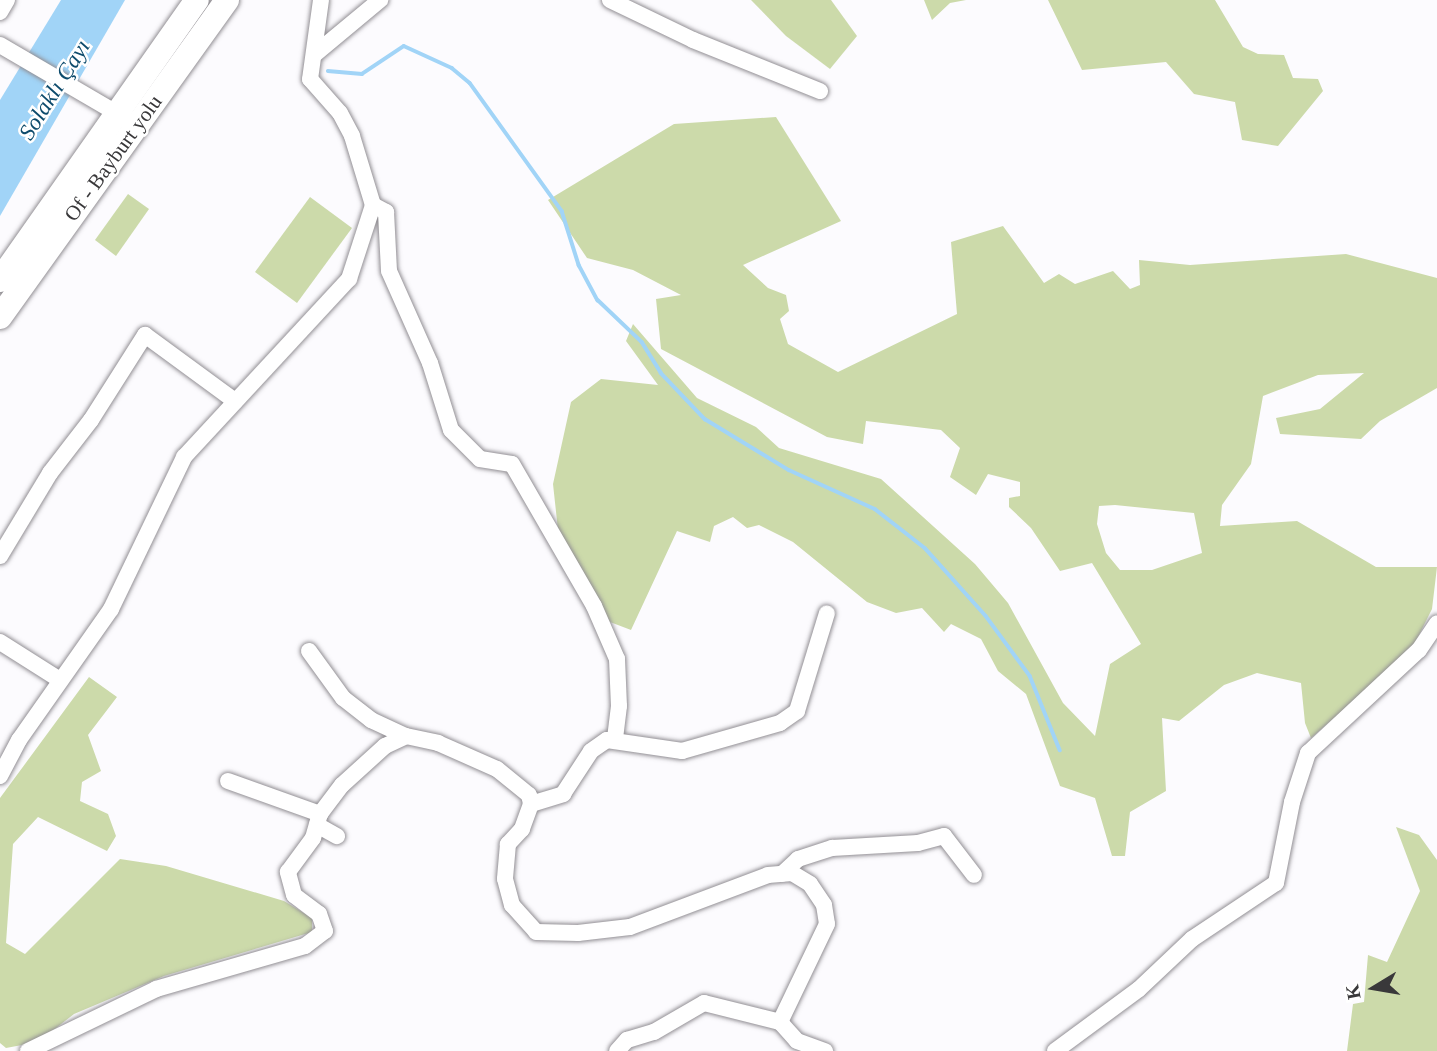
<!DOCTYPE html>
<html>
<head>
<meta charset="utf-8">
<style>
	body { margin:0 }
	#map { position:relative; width:1437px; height:1051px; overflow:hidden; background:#fcfbfe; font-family:"Times New Roman",serif }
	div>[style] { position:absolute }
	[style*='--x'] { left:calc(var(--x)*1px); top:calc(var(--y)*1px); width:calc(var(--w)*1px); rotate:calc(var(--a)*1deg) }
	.green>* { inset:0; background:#ccdaaa }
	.water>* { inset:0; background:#a1d4f7 }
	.stream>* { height:3.5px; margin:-1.75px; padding:0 1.75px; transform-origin:1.75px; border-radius:1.75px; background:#a1d4f7 }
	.roads { filter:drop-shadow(0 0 2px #928f94) drop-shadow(0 0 2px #928f94) }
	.minor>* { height:16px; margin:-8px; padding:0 8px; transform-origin:8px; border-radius:8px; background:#fff }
	.highway>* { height:24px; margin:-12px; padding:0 12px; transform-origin:12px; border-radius:12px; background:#fff }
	span { translate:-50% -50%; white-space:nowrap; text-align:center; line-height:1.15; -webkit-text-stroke:5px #fff; paint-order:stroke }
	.street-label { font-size:21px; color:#39383a }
	.water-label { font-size:23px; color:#0d4b6c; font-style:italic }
	.north { position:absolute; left:1339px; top:953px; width:70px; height:70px; -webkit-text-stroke:5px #fff; paint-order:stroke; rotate:259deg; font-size:19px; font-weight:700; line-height:28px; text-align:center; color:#39383a }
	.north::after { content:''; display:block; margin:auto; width:24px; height:32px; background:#39383a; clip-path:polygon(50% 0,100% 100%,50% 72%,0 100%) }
</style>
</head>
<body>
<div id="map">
	<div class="green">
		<i style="clip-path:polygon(751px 0,831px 0,857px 36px,830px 69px,786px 36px)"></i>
		<i style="clip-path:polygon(924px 0,966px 0,950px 3px,932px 20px)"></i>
		<i style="clip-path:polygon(1048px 0,1215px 0,1243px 47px,1258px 54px,1284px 55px,1293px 78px,1318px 79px,1323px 91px,1278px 146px,1242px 140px,1235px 102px,1194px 94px,1166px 62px,1082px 70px)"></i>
		<i style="clip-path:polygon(evenodd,776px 117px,841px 221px,743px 265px,768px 288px,786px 295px,789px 311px,780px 319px,788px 344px,838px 372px,957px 314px,951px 242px,1003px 226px,1044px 283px,1059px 274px,1075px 284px,1113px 271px,1130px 289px,1140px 285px,1139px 260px,1190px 265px,1346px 254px,1437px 278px,1437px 388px,1380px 421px,1361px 439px,1280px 434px,1276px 418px,1320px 409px,1364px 373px,1318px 375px,1263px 396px,1251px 464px,1222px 505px,1220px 526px,1297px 521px,1376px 567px,1437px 567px,1432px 609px,1411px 651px,1311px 738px,1305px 723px,1301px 683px,1257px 673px,1224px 685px,1179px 721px,1162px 718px,1166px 791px,1130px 812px,1125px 856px,1112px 856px,1095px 798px,1060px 786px,1026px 694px,998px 671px,981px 639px,951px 624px,944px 632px,922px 608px,896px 613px,867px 602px,793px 542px,759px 525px,747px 528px,733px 517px,714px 526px,710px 542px,677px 531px,631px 630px,610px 622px,558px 530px,553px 484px,571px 402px,601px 379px,658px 385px,626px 341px,633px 324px,697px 398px,756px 427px,779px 448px,881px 479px,975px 564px,1008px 603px,1063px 703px,1095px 736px,1110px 664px,1141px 644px,1092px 563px,1060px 571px,1031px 528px,1009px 507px,1009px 498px,1020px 496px,1020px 482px,988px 474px,976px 495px,950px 477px,960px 448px,941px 430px,866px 421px,863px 444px,827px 437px,661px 349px,656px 299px,681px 295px,633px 270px,587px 258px,548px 200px,674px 124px,776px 117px,1115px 505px,1194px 513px,1202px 553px,1152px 570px,1120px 570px,1106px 553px,1097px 524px,1099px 506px,1115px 505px)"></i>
		<i style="clip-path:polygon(128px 194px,149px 209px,116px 256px,95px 240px)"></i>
		<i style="clip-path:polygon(310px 197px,352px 228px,297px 303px,255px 272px)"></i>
		<i style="clip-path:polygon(89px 677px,117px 697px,88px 735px,101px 771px,82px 782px,80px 801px,108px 814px,116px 836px,107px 851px,38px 817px,13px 844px,6px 943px,25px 954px,120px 859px,166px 866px,284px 901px,312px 918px,312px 932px,164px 976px,74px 1014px,38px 1042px,6px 1048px,0 1043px,0 798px)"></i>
		<i style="clip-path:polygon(1396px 827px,1419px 835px,1437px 860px,1437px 1051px,1347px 1051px,1353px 1004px,1364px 1002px,1368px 955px,1387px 962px,1420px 891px)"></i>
	</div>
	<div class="water">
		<i style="clip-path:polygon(61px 0,125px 0,0 216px,0 100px)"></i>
	</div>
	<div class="stream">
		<i style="--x:328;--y:71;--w:34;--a:5"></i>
		<i style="--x:362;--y:74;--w:50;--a:-33.7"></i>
		<i style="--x:404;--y:46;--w:53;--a:24.6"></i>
		<i style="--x:452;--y:68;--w:23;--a:40"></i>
		<i style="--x:470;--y:83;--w:158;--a:54.3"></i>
		<i style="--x:562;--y:211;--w:57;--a:72.5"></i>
		<i style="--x:579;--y:265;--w:40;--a:62"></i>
		<i style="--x:598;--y:300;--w:61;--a:43.7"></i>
		<i style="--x:642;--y:342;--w:36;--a:58"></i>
		<i style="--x:661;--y:373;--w:64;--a:46.3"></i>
		<i style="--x:705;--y:419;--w:98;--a:31.3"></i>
		<i style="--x:789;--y:470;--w:94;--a:24.4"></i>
		<i style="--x:875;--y:509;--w:63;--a:38"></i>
		<i style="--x:925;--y:548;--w:91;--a:48.1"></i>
		<i style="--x:986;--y:616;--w:74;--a:53.7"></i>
		<i style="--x:1030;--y:676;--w:80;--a:67.9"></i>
	</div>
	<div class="roads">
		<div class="minor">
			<i style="--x:321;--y:0;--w:80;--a:97.9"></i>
			<i style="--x:310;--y:79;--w:45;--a:48.6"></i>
			<i style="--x:340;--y:113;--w:26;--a:62"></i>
			<i style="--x:352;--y:136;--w:72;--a:73.1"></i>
			<i style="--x:373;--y:205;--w:15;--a:28"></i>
			<i style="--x:386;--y:212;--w:59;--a:87.1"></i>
			<i style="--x:389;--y:271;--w:101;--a:66"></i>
			<i style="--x:430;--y:363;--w:70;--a:72.6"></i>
			<i style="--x:451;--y:430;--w:41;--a:45"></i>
			<i style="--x:480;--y:459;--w:32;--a:9"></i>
			<i style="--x:512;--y:464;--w:164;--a:60"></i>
			<i style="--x:594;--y:606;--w:58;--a:66.5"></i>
			<i style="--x:617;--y:659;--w:47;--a:87.6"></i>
			<i style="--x:619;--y:706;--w:34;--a:97"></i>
			<i style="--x:610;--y:0;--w:92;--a:25.7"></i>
			<i style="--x:693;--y:40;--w:137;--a:21.9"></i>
			<i style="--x:0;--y:12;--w:14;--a:-60"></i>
			<i style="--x:0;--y:45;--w:145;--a:30.3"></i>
			<i style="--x:315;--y:54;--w:85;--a:-39.7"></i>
			<i style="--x:0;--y:556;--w:97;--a:-58.9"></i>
			<i style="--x:50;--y:473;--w:67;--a:-52.3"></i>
			<i style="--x:91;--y:420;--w:101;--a:-57.6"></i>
			<i style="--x:145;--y:335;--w:112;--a:36.3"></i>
			<i style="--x:0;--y:642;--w:71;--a:32.3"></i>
			<i style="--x:309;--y:651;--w:58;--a:54.1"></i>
			<i style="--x:343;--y:698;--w:36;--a:38"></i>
			<i style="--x:371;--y:720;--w:38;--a:25"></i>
			<i style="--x:0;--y:776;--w:41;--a:-62.2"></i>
			<i style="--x:19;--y:740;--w:160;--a:-54.9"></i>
			<i style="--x:111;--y:609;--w:169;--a:-64.3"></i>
			<i style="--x:184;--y:457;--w:243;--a:-47.2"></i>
			<i style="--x:349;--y:279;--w:78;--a:-72"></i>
			<i style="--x:228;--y:781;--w:98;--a:19.7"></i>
			<i style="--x:531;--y:804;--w:34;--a:-17"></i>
			<i style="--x:563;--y:794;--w:51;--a:-56.9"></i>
			<i style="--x:591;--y:751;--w:19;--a:-35"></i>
			<i style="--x:607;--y:740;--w:76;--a:8.3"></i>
			<i style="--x:682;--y:751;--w:102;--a:-15.9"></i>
			<i style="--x:780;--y:723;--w:21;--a:-35"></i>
			<i style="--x:797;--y:711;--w:102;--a:-73"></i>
			<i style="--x:317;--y:825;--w:23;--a:29"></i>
			<i style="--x:782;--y:874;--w:22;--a:-43"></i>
			<i style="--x:798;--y:859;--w:36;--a:-18"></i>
			<i style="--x:832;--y:848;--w:86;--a:-3.3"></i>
			<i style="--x:918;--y:843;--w:27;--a:-15"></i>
			<i style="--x:944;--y:836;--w:49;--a:52.4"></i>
			<i style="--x:28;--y:1051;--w:142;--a:-25.8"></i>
			<i style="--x:156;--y:989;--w:155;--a:-16.1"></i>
			<i style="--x:305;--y:946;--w:25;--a:-37"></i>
			<i style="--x:325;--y:931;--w:18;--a:-109"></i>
			<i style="--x:319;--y:914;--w:31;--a:-143"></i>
			<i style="--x:294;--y:895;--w:24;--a:-105"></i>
			<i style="--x:288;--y:872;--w:42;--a:-53.7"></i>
			<i style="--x:313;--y:838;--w:25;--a:-74"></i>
			<i style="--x:320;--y:814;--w:36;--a:-53"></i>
			<i style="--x:342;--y:785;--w:58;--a:-42.2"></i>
			<i style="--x:385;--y:746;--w:23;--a:-25"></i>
			<i style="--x:406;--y:736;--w:33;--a:12"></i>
			<i style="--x:438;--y:743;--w:64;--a:23.8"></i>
			<i style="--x:497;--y:769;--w:41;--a:39.1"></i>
			<i style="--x:529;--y:795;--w:9;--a:77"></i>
			<i style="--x:531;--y:804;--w:27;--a:110"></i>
			<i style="--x:522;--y:829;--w:21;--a:133"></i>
			<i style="--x:508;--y:844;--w:35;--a:95"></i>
			<i style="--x:505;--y:879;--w:27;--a:75"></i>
			<i style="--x:512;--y:905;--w:36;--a:48"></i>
			<i style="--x:536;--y:932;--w:42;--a:1.4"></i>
			<i style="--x:578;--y:933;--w:52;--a:-6.6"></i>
			<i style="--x:630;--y:927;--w:147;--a:-20.6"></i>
			<i style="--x:768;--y:875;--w:24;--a:-5"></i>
			<i style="--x:792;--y:873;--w:21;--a:31"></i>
			<i style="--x:810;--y:884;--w:25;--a:56"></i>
			<i style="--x:824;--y:905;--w:19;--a:81"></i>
			<i style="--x:827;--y:924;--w:109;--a:115.6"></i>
			<i style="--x:780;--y:1022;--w:25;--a:48"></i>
			<i style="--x:797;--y:1041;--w:30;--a:20"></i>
			<i style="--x:617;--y:1051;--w:15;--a:-48"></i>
			<i style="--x:627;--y:1040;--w:28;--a:-17"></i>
			<i style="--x:654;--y:1032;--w:58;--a:-30.1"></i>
			<i style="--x:704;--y:1003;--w:78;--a:14"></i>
			<i style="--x:1055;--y:1051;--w:104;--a:-36.4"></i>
			<i style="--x:1139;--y:989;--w:73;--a:-43.3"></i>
			<i style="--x:1192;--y:939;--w:101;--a:-33.7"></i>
			<i style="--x:1276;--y:883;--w:83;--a:-78.8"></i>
			<i style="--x:1292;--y:802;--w:52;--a:-71.9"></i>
			<i style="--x:1308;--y:753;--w:151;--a:-42.9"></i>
			<i style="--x:1419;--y:650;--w:32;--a:-56"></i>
		</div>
		<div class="highway">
			<i style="--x:0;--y:280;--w:342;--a:-54.9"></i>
			<i style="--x:0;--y:317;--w:390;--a:-54.4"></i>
		</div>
	</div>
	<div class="street-label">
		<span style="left:113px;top:158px;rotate:-54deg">Of - Bayburt yolu</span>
	</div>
	<div class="water-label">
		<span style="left:55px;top:90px;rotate:-58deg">Solaklı Çayı</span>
	</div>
	<div class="north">K</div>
</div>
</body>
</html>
